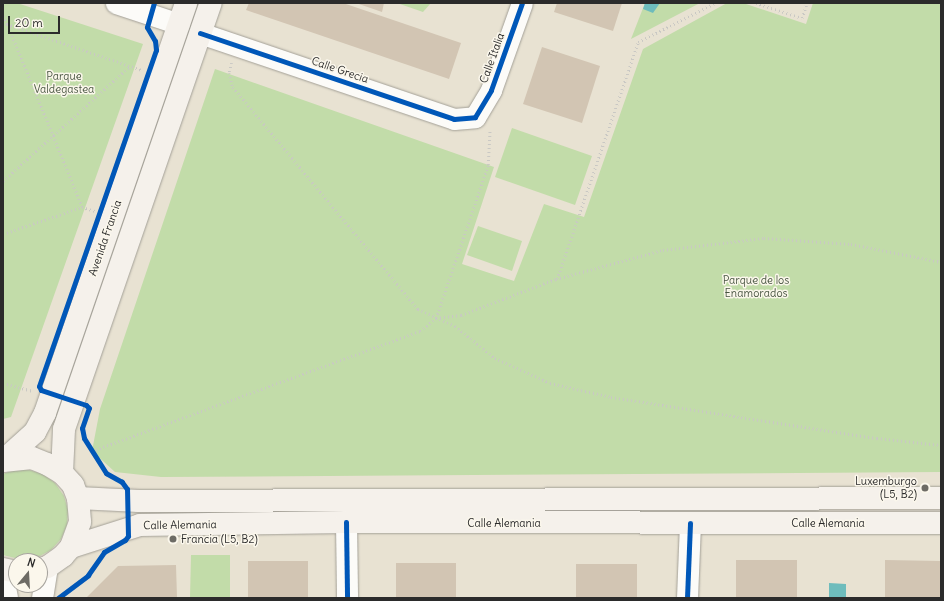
<!DOCTYPE html>
<html>
<head>
<meta charset="utf-8">
<style>
	body { margin:0 }
	#map { position:relative; width:944px; height:601px; overflow:hidden; background:#e8e2d2; font-family:Delius,sans-serif }
	div>[style] { position:absolute }
	[style*='--x'] { left:calc(var(--x)*1px); top:calc(var(--y)*1px); width:calc(var(--w)*1px); rotate:calc(var(--a)*1deg) }
	.green>* { inset:0; background:#c2dca9 }
	.water>* { inset:0; background:#6ebcbc }
	.building>* { inset:0; background:#d2c5b3 }
	.path>* { height:2.5px; margin-top:-1.25px; transform-origin:0; background:repeating-linear-gradient(90deg,#c9c8c4 0 1px,transparent 0 4px) }
	.roads { filter:drop-shadow(0 0 1px #a3a097) drop-shadow(0 0 1px #a3a097) }
	.street>* { height:21px; margin:-10.5px; padding:0 10.5px; transform-origin:10.5px; border-radius:10.5px; background:#fcfbf8 }
	.secondary>* { height:22px; margin:-11px; padding:0 11px; transform-origin:11px; border-radius:11px; background:#f5f1eb }
	.cycleway>* { height:5px; margin:-2.5px; padding:0 2.5px; transform-origin:2.5px; border-radius:2.5px; background:#0057b8 }
	.dots>* { width:11px; height:11px; translate:-50% -50%; box-sizing:border-box; border:2px solid #fbf7ec; border-radius:50% }
	span { translate:-50% -50%; white-space:nowrap; text-align:center; line-height:1.15; -webkit-text-stroke:3px #fbf7ec; paint-order:stroke }
	.street-label { font-size:11px; color:#2b2b2b }
	.park-label { font-size:11px; color:#495642 }
	.poi-label { font-size:11px; color:#2b2b2b }
	.right { translate:-100% -50%; text-align:right }
	.left { translate:0 -50%; text-align:left }
	.frame { position:absolute; inset:0; border:4px solid #2b2b2b; pointer-events:none }
	.north { position:absolute; left:8px; top:553px; width:40px; height:40px; box-sizing:border-box; background:#fbf7ec; border:1px solid #a8a59f; border-radius:50%; rotate:18deg; font-size:11px; font-weight:700; line-height:16px; text-align:center; color:#2b2b2b }
	.north::after { content:''; display:block; margin:auto; width:14px; height:18px; background:#6d6b65; clip-path:polygon(50% 0,100% 100%,50% 72%,0 100%) }
	.scale { position:absolute; left:8px; top:16px; width:52px; height:18px; box-sizing:border-box; border:2px solid #2b2b2b; border-top:0; padding-left:5px; font-size:12px; line-height:14px; white-space:nowrap; color:#2b2b2b; -webkit-text-stroke:3px #fbf7ec; paint-order:stroke }
</style>
</head>
<body>
<div id="map">
	<div class="green">
		<i style="clip-path:polygon(3px 3px,17px 3px,143px 44px,11px 417px,3px 419px)"></i>
		<i style="clip-path:polygon(397px 3px,431px 3px,423px 12px)"></i>
		<i style="clip-path:polygon(645px 3px,700px 3px,631px 39px)"></i>
		<i style="clip-path:polygon(727px 3px,743px 3px,806px 24px,813px 3px,941px 3px,941px 472px,161px 477px,115px 472px,92px 451px,100px 409px,215px 69px,494px 167px,462px 264px,514px 281px,544px 204px,584px 217px,643px 49px)"></i>
		<i style="clip-path:polygon(512px 128px,592px 156px,575px 205px,495px 177px)"></i>
		<i style="clip-path:polygon(478px 226px,522px 241px,512px 271px,467px 255px)"></i>
		<i style="clip-path:polygon(14px 470px,29px 470px,43px 474px,55px 483px,64px 496px,68px 510px,67px 525px,61px 539px,51px 550px,38px 557px,23px 560px,3px 555px,3px 474px)"></i>
		<i style="clip-path:polygon(191px 555px,230px 555px,230px 598px,190px 598px)"></i>
	</div>
	<div class="water">
		<i style="clip-path:polygon(645px 3px,660px 3px,653px 13px,643px 9px)"></i>
		<i style="clip-path:polygon(829px 583px,846px 584px,846px 598px,829px 598px)"></i>
	</div>
	<div class="building">
		<i style="clip-path:polygon(249px 3px,343px 3px,461px 43px,449px 79px,246px 10px)"></i>
		<i style="clip-path:polygon(356px 3px,384px 3px,382px 12px)"></i>
		<i style="clip-path:polygon(557px 3px,622px 3px,613px 31px,554px 12px)"></i>
		<i style="clip-path:polygon(542px 47px,600px 66px,582px 123px,523px 104px)"></i>
		<i style="clip-path:polygon(736px 560px,797px 560px,797px 598px,736px 598px)"></i>
		<i style="clip-path:polygon(885px 560px,941px 561px,941px 598px,885px 598px)"></i>
		<i style="clip-path:polygon(248px 561px,308px 561px,308px 598px,248px 598px)"></i>
		<i style="clip-path:polygon(396px 563px,456px 563px,456px 598px,396px 598px)"></i>
		<i style="clip-path:polygon(576px 564px,637px 564px,637px 598px,576px 598px)"></i>
		<i style="clip-path:polygon(176px 565px,177px 598px,86px 598px,118px 566px)"></i>
	</div>
	<div class="path">
		<i style="--x:756;--y:3;--w:48;--a:18.1"></i>
		<i style="--x:802;--y:18;--w:16;--a:-72"></i>
		<i style="--x:3;--y:16;--w:9;--a:63"></i>
		<i style="--x:232;--y:63;--w:10;--a:107"></i>
		<i style="--x:229;--y:73;--w:15;--a:74"></i>
		<i style="--x:233;--y:87;--w:289;--a:50.2"></i>
		<i style="--x:418;--y:309;--w:41;--a:24.7"></i>
		<i style="--x:455;--y:326;--w:51;--a:38.7"></i>
		<i style="--x:495;--y:358;--w:60;--a:24.4"></i>
		<i style="--x:550;--y:383;--w:63;--a:12.9"></i>
		<i style="--x:611;--y:397;--w:269;--a:8.8"></i>
		<i style="--x:877;--y:438;--w:64;--a:6.2"></i>
		<i style="--x:3;--y:181;--w:171;--a:-42.2"></i>
		<i style="--x:82;--y:207;--w:14;--a:17"></i>
		<i style="--x:3;--y:234;--w:83;--a:-18.9"></i>
		<i style="--x:82;--y:207;--w:198;--a:-112.3"></i>
		<i style="--x:7;--y:24;--w:143;--a:18.8"></i>
		<i style="--x:557;--y:279;--w:250;--a:-71.1"></i>
		<i style="--x:638;--y:42;--w:86;--a:-26.9"></i>
		<i style="--x:436;--y:318;--w:162;--a:-71.2"></i>
		<i style="--x:488;--y:165;--w:36;--a:-87"></i>
		<i style="--x:3;--y:383;--w:31;--a:15"></i>
		<i style="--x:92;--y:451;--w:349;--a:-20.1"></i>
		<i style="--x:420;--y:331;--w:21;--a:-39"></i>
		<i style="--x:436;--y:318;--w:25;--a:-7"></i>
		<i style="--x:461;--y:315;--w:102;--a:-20.8"></i>
		<i style="--x:556;--y:279;--w:111;--a:-15.2"></i>
		<i style="--x:663;--y:250;--w:102;--a:-6.8"></i>
		<i style="--x:764;--y:238;--w:87;--a:3.9"></i>
		<i style="--x:851;--y:244;--w:92;--a:11.3"></i>
	</div>
	<div class="roads">
		<div class="street">
			<i style="--x:116;--y:3;--w:66;--a:18.4"></i>
			<i style="--x:200;--y:33;--w:268;--a:18.7"></i>
			<i style="--x:454;--y:119;--w:21;--a:-5"></i>
			<i style="--x:475;--y:117;--w:31;--a:-59"></i>
			<i style="--x:491;--y:90;--w:92;--a:-70.4"></i>
			<i style="--x:346;--y:522;--w:76;--a:89.2"></i>
			<i style="--x:3;--y:577;--w:21;--a:79"></i>
			<i style="--x:42;--y:598;--w:31;--a:-81"></i>
			<i style="--x:687;--y:598;--w:75;--a:-87.7"></i>
		</div>
		<div class="secondary">
			<i style="--x:3;--y:461;--w:43;--a:-42.2"></i>
			<i style="--x:35;--y:432;--w:21;--a:-62"></i>
			<i style="--x:45;--y:413;--w:434;--a:-71"></i>
			<i style="--x:3;--y:461;--w:29;--a:-6"></i>
			<i style="--x:32;--y:458;--w:16;--a:22"></i>
			<i style="--x:47;--y:464;--w:17;--a:31"></i>
			<i style="--x:62;--y:473;--w:16;--a:47"></i>
			<i style="--x:73;--y:485;--w:14;--a:69"></i>
			<i style="--x:78;--y:498;--w:24;--a:85"></i>
			<i style="--x:80;--y:522;--w:27;--a:110"></i>
			<i style="--x:71;--y:547;--w:12;--a:132"></i>
			<i style="--x:63;--y:556;--w:19;--a:145"></i>
			<i style="--x:47;--y:567;--w:7;--a:164"></i>
			<i style="--x:62;--y:473;--w:44;--a:-87.4"></i>
			<i style="--x:64;--y:429;--w:451;--a:-71"></i>
			<i style="--x:78;--y:498;--w:61;--a:2.8"></i>
			<i style="--x:139;--y:501;--w:802;--a:-0.21"></i>
			<i style="--x:71;--y:547;--w:72;--a:-17.7"></i>
			<i style="--x:140;--y:525;--w:206;--a:-0.8"></i>
			<i style="--x:346;--y:522;--w:595;--a:0.1"></i>
			<i style="--x:3;--y:569;--w:13;--a:13"></i>
		</div>
	</div>
	<div class="cycleway">
		<i style="--x:200;--y:33;--w:268;--a:18.7"></i>
		<i style="--x:454;--y:119;--w:21;--a:-5"></i>
		<i style="--x:475;--y:117;--w:31;--a:-59"></i>
		<i style="--x:491;--y:90;--w:92;--a:-70.4"></i>
		<i style="--x:346;--y:522;--w:76;--a:89.2"></i>
		<i style="--x:58;--y:598;--w:38;--a:-37"></i>
		<i style="--x:88;--y:575;--w:28;--a:-55"></i>
		<i style="--x:104;--y:552;--w:24;--a:-30"></i>
		<i style="--x:125;--y:540;--w:5;--a:-53"></i>
		<i style="--x:128;--y:536;--w:47;--a:-91.2"></i>
		<i style="--x:127;--y:489;--w:9;--a:-126"></i>
		<i style="--x:122;--y:482;--w:18;--a:-151"></i>
		<i style="--x:106;--y:473;--w:41;--a:-122.2"></i>
		<i style="--x:84;--y:438;--w:10;--a:-101"></i>
		<i style="--x:82;--y:428;--w:21;--a:-71"></i>
		<i style="--x:89;--y:408;--w:4;--a:-135"></i>
		<i style="--x:86;--y:405;--w:47;--a:-161.6"></i>
		<i style="--x:41;--y:390;--w:4;--a:-117"></i>
		<i style="--x:39;--y:386;--w:356;--a:-70.8"></i>
		<i style="--x:156;--y:50;--w:9;--a:-96"></i>
		<i style="--x:155;--y:41;--w:16;--a:-120"></i>
		<i style="--x:147;--y:27;--w:25;--a:-74"></i>
		<i style="--x:687;--y:598;--w:75;--a:-87.7"></i>
	</div>
	<div class="dots">
		<i style="left:925px;top:488px;background:#6d6b65"></i>
		<i style="left:173px;top:539px;background:#6d6b65"></i>
	</div>
	<div class="street-label">
		<span style="left:492px;top:58px;rotate:-70deg">Calle Italia</span>
		<span style="left:340px;top:70px;rotate:19deg">Calle Grecia</span>
		<span style="left:105px;top:238px;rotate:-71deg">Avenida Francia</span>
		<span style="left:504px;top:523px">Calle Alemania</span>
		<span style="left:828px;top:523px">Calle Alemania</span>
		<span style="left:180px;top:525px;rotate:-1deg">Calle Alemania</span>
	</div>
	<div class="park-label">
		<span style="left:64px;top:83px">Parque<br>Valdegastea</span>
		<span style="left:756px;top:287px">Parque de los<br>Enamorados</span>
	</div>
	<div class="poi-label">
		<span class="right" style="left:917px;top:488px">Luxemburgo<br>(L5, B2)</span>
		<span class="left" style="left:181px;top:539px">Francia (L5, B2)</span>
	</div>
	<div class="frame"></div>
	<div class="north">N</div>
	<div class="scale">20 m</div>
</div>
</body>
</html>
